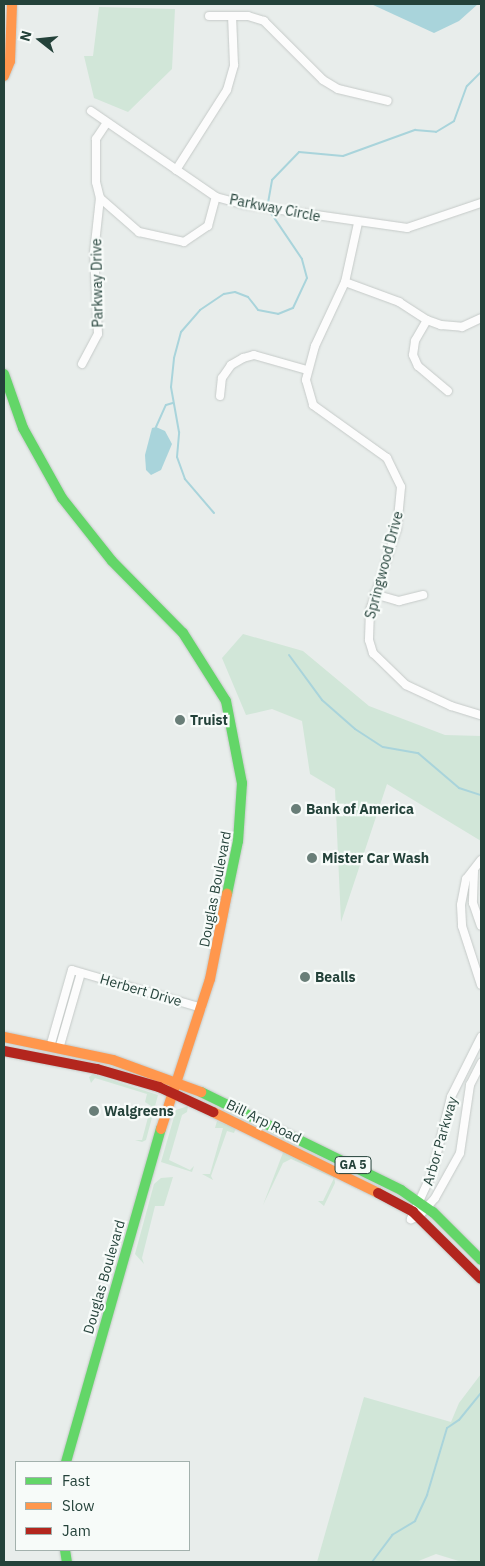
<!DOCTYPE html>
<html>
<head>
<meta charset="utf-8">
<style>
	body { margin:0 }
	#map { position:relative; width:485px; height:1566px; overflow:hidden; background:#e8edeb; font-family:"IBM Plex Sans",sans-serif }
	div>[style] { position:absolute }
	[style*='--x'] { left:calc(var(--x)*1px); top:calc(var(--y)*1px); width:calc(var(--w)*1px); rotate:calc(var(--a)*1deg) }
	.green>* { inset:0; background:#d1e6d8 }
	.water>* { inset:0; background:#a9d4db }
	.stream>* { height:2px; margin:-1px; padding:0 1px; transform-origin:1px; border-radius:1px; background:#a9d4db }
	.roads { filter:drop-shadow(0 0 1px #c5cac8) drop-shadow(0 0 1px #c5cac8) }
	.street>* { height:8px; margin:-4px; padding:0 4px; transform-origin:4px; border-radius:4px; background:#fcfcfc }
	.fast>* { height:10px; margin:-5px; padding:0 5px; transform-origin:5px; border-radius:5px; background:#63d668 }
	.slow>* { height:10px; margin:-5px; padding:0 5px; transform-origin:5px; border-radius:5px; background:#ff974d }
	.jam>* { height:10px; margin:-5px; padding:0 5px; transform-origin:5px; border-radius:5px; background:#b3261e }
	.dots>* { width:14px; height:14px; translate:-50% -50%; box-sizing:border-box; border:2px solid #f7fbf9; border-radius:50% }
	span { translate:-50% -50%; white-space:nowrap; text-align:center; line-height:1.15; -webkit-text-stroke:4.5px #f7fbf9; paint-order:stroke }
	.shield-label span { padding:1px 4px; background:#f7fbf9; border:1px solid; border-radius:4px; -webkit-text-stroke-width:0 }
	.shield-label { font-size:12px; color:#24423a; font-weight:700 }
	.street-label { font-size:14px; color:#24423a }
	.poi-label { font-size:14px; color:#24423a; font-weight:700 }
	.left { translate:0 -50%; text-align:left }
	.frame { position:absolute; inset:0; border:5px solid #24423a; pointer-events:none }
	.legend { position:absolute; left:15px; top:1461px; width:175px; height:90px; box-sizing:border-box; background:#f7fbf9; border:1px solid #a3b1ad; margin:0; padding:6px 9px; list-style:none; font-size:15px; color:#24423a }
	.legend li { display:flex; align-items:center; gap:10px; height:25px }
	.legend b { width:25px; border:1px solid #a3b1ad }
	.north { position:absolute; left:15px; top:15px; width:50px; height:50px; -webkit-text-stroke:4px #f7fbf9; paint-order:stroke; rotate:286deg; font-size:14px; font-weight:700; line-height:20px; text-align:center; color:#24423a }
	.north::after { content:''; display:block; margin:auto; width:18px; height:22px; background:#24423a; clip-path:polygon(50% 0,100% 100%,50% 72%,0 100%) }
</style>
</head>
<body>
<div id="map">
	<div class="green">
		<i style="clip-path:polygon(99px 7px,175px 9px,172px 69px,128px 112px,94px 98px,84px 56px,93px 56px)"></i>
		<i style="clip-path:polygon(243px 634px,303px 651px,369px 706px,445px 735px,481px 736px,481px 841px,387px 784px,341px 922px,335px 789px,310px 774px,302px 721px,272px 709px,246px 715px,222px 658px)"></i>
		<i style="clip-path:polygon(93px 1074px,158px 1095px,146px 1140px,142px 1142px,135px 1140px,142px 1140px,151px 1106px,145px 1102px,147px 1094px,95px 1078px,91px 1083px,89px 1077px)"></i>
		<i style="clip-path:polygon(188px 1106px,187px 1112px,182px 1115px,169px 1160px,190px 1170px,194px 1166px,192px 1172px,161px 1162px,176px 1110px)"></i>
		<i style="clip-path:polygon(217px 1121px,236px 1128px,234px 1133px,227px 1131px,211px 1176px,213px 1180px,202px 1174px,210px 1174px,223px 1128px,215px 1128px)"></i>
		<i style="clip-path:polygon(284px 1150px,334px 1174px,335px 1183px,324px 1206px,318px 1201px,323px 1201px,334px 1178px,291px 1159px,283px 1163px,263px 1205px)"></i>
		<i style="clip-path:polygon(173px 1177px,164px 1206px,155px 1206px,142px 1258px,144px 1264px,135px 1254px,154px 1184px,161px 1178px)"></i>
		<i style="clip-path:polygon(481px 1374px,481px 1562px,462px 1562px,436px 1554px,416px 1562px,317px 1562px,364px 1397px,451px 1422px,459px 1403px)"></i>
	</div>
	<div class="water">
		<i style="clip-path:polygon(371px 4px,478px 4px,459px 21px,434px 33px)"></i>
		<i style="clip-path:polygon(156px 427px,165px 431px,172px 444px,161px 470px,151px 475px,146px 470px,145px 455px,152px 428px)"></i>
	</div>
	<div class="stream">
		<i style="--x:268;--y:203;--w:23;--a:-80"></i>
		<i style="--x:272;--y:180;--w:39;--a:-46"></i>
		<i style="--x:299;--y:152;--w:44;--a:5.2"></i>
		<i style="--x:343;--y:156;--w:77;--a:-19.9"></i>
		<i style="--x:415;--y:130;--w:21;--a:5"></i>
		<i style="--x:436;--y:132;--w:21;--a:-31"></i>
		<i style="--x:454;--y:121;--w:37;--a:-70"></i>
		<i style="--x:467;--y:86;--w:20;--a:-45"></i>
		<i style="--x:156;--y:427;--w:24;--a:-66"></i>
		<i style="--x:166;--y:405;--w:7;--a:-16"></i>
		<i style="--x:214;--y:513;--w:45;--a:-130.5"></i>
		<i style="--x:185;--y:479;--w:23;--a:-110"></i>
		<i style="--x:177;--y:457;--w:25;--a:-85"></i>
		<i style="--x:179;--y:432;--w:46;--a:-100.1"></i>
		<i style="--x:171;--y:387;--w:29;--a:-84"></i>
		<i style="--x:174;--y:358;--w:27;--a:-75"></i>
		<i style="--x:181;--y:332;--w:29;--a:-49"></i>
		<i style="--x:200;--y:310;--w:29;--a:-34"></i>
		<i style="--x:224;--y:294;--w:11;--a:-10"></i>
		<i style="--x:235;--y:292;--w:14;--a:21"></i>
		<i style="--x:248;--y:297;--w:16;--a:52"></i>
		<i style="--x:258;--y:310;--w:20;--a:11"></i>
		<i style="--x:278;--y:314;--w:16;--a:-22"></i>
		<i style="--x:293;--y:308;--w:33;--a:-65"></i>
		<i style="--x:307;--y:278;--w:20;--a:-105"></i>
		<i style="--x:302;--y:259;--w:59;--a:-124"></i>
		<i style="--x:289;--y:655;--w:56;--a:53.7"></i>
		<i style="--x:322;--y:700;--w:44;--a:41.3"></i>
		<i style="--x:355;--y:729;--w:33;--a:33"></i>
		<i style="--x:383;--y:747;--w:36;--a:10"></i>
		<i style="--x:418;--y:753;--w:54;--a:40.5"></i>
		<i style="--x:459;--y:788;--w:23;--a:18"></i>
		<i style="--x:372;--y:1562;--w:34;--a:-53"></i>
		<i style="--x:392;--y:1535;--w:27;--a:-31"></i>
		<i style="--x:415;--y:1521;--w:29;--a:-65"></i>
		<i style="--x:427;--y:1495;--w:70;--a:-73.4"></i>
		<i style="--x:447;--y:1428;--w:14;--a:-34"></i>
		<i style="--x:459;--y:1420;--w:35;--a:-51"></i>
	</div>
	<div class="roads">
		<div class="street">
			<i style="--x:209;--y:16;--w:39;--a:0"></i>
			<i style="--x:248;--y:16;--w:17;--a:17"></i>
			<i style="--x:264;--y:21;--w:83;--a:45"></i>
			<i style="--x:323;--y:80;--w:17;--a:31"></i>
			<i style="--x:338;--y:89;--w:51;--a:13.5"></i>
			<i style="--x:91;--y:111;--w:152;--a:34.5"></i>
			<i style="--x:216;--y:197;--w:31;--a:15"></i>
			<i style="--x:246;--y:205;--w:163;--a:8.1"></i>
			<i style="--x:407;--y:228;--w:78;--a:-18.7"></i>
			<i style="--x:106;--y:124;--w:18;--a:124"></i>
			<i style="--x:96;--y:139;--w:43;--a:90"></i>
			<i style="--x:96;--y:182;--w:16;--a:76"></i>
			<i style="--x:100;--y:198;--w:52;--a:41.1"></i>
			<i style="--x:139;--y:232;--w:46;--a:12.5"></i>
			<i style="--x:184;--y:242;--w:29;--a:-34"></i>
			<i style="--x:208;--y:226;--w:30;--a:-75"></i>
			<i style="--x:176;--y:170;--w:95;--a:-57.5"></i>
			<i style="--x:227;--y:90;--w:26;--a:-74"></i>
			<i style="--x:234;--y:65;--w:49;--a:-92.3"></i>
			<i style="--x:358;--y:223;--w:60;--a:102.4"></i>
			<i style="--x:345;--y:282;--w:71;--a:115.1"></i>
			<i style="--x:315;--y:346;--w:35;--a:105"></i>
			<i style="--x:306;--y:380;--w:26;--a:74"></i>
			<i style="--x:313;--y:405;--w:91;--a:35.6"></i>
			<i style="--x:387;--y:458;--w:32;--a:64"></i>
			<i style="--x:401;--y:487;--w:42;--a:95.4"></i>
			<i style="--x:397;--y:529;--w:85;--a:108.4"></i>
			<i style="--x:370;--y:610;--w:30;--a:92"></i>
			<i style="--x:369;--y:640;--w:14;--a:73"></i>
			<i style="--x:373;--y:653;--w:46;--a:44.1"></i>
			<i style="--x:406;--y:685;--w:50;--a:25"></i>
			<i style="--x:451;--y:706;--w:31;--a:17"></i>
			<i style="--x:345;--y:282;--w:58;--a:20.3"></i>
			<i style="--x:399;--y:302;--w:33;--a:33"></i>
			<i style="--x:427;--y:320;--w:15;--a:20"></i>
			<i style="--x:441;--y:325;--w:21;--a:5"></i>
			<i style="--x:462;--y:327;--w:21;--a:-25"></i>
			<i style="--x:427;--y:320;--w:24;--a:120"></i>
			<i style="--x:415;--y:341;--w:14;--a:98"></i>
			<i style="--x:413;--y:355;--w:12;--a:66"></i>
			<i style="--x:418;--y:366;--w:39;--a:40"></i>
			<i style="--x:82;--y:364;--w:34;--a:-62"></i>
			<i style="--x:98;--y:334;--w:81;--a:-92.8"></i>
			<i style="--x:94;--y:253;--w:55;--a:-83.8"></i>
			<i style="--x:220;--y:396;--w:18;--a:-84"></i>
			<i style="--x:222;--y:378;--w:16;--a:-55"></i>
			<i style="--x:231;--y:365;--w:14;--a:-30"></i>
			<i style="--x:243;--y:358;--w:11;--a:-15"></i>
			<i style="--x:254;--y:355;--w:55;--a:15.8"></i>
			<i style="--x:374;--y:594;--w:26;--a:16"></i>
			<i style="--x:399;--y:601;--w:25;--a:-14"></i>
			<i style="--x:481;--y:860;--w:24;--a:128"></i>
			<i style="--x:466;--y:879;--w:26;--a:101"></i>
			<i style="--x:461;--y:905;--w:21;--a:87"></i>
			<i style="--x:462;--y:926;--w:62;--a:72.1"></i>
			<i style="--x:474;--y:871;--w:32;--a:92"></i>
			<i style="--x:473;--y:903;--w:24;--a:71"></i>
			<i style="--x:481;--y:1037;--w:67;--a:116.6"></i>
			<i style="--x:451;--y:1097;--w:78;--a:104"></i>
			<i style="--x:432;--y:1173;--w:51;--a:114.5"></i>
			<i style="--x:411;--y:1219;--w:7;--a:-16"></i>
			<i style="--x:418;--y:1217;--w:25;--a:-48"></i>
			<i style="--x:435;--y:1198;--w:51;--a:-60.9"></i>
			<i style="--x:460;--y:1153;--w:69;--a:-81.6"></i>
			<i style="--x:470;--y:1085;--w:25;--a:-63"></i>
			<i style="--x:50;--y:1047;--w:80;--a:-74.1"></i>
			<i style="--x:72;--y:970;--w:135;--a:16.3"></i>
			<i style="--x:59;--y:1049;--w:79;--a:-73.9"></i>
		</div>
		<div class="fast">
			<i style="--x:4;--y:374;--w:57;--a:70.6"></i>
			<i style="--x:23;--y:428;--w:80;--a:60.9"></i>
			<i style="--x:62;--y:498;--w:80;--a:51.6"></i>
			<i style="--x:112;--y:561;--w:101;--a:45.4"></i>
			<i style="--x:183;--y:633;--w:80;--a:57.7"></i>
			<i style="--x:226;--y:701;--w:84;--a:79"></i>
			<i style="--x:242;--y:783;--w:58;--a:93.9"></i>
			<i style="--x:238;--y:841;--w:54;--a:101.7"></i>
			<i style="--x:201;--y:1092;--w:223;--a:26.1"></i>
			<i style="--x:401;--y:1190;--w:39;--a:35"></i>
			<i style="--x:433;--y:1212;--w:68;--a:45"></i>
			<i style="--x:66;--y:1462;--w:346;--a:-74.1"></i>
			<i style="--x:65;--y:1550;--w:12;--a:81"></i>
		</div>
		<div class="slow">
			<i style="--x:4;--y:76;--w:16;--a:-68"></i>
			<i style="--x:10;--y:61;--w:57;--a:-88"></i>
			<i style="--x:4;--y:1037;--w:111;--a:11.9"></i>
			<i style="--x:113;--y:1060;--w:94;--a:20"></i>
			<i style="--x:213;--y:1112;--w:184;--a:26.1"></i>
			<i style="--x:161;--y:1129;--w:158;--a:-71.9"></i>
			<i style="--x:210;--y:979;--w:87;--a:-78.7"></i>
		</div>
		<div class="jam">
			<i style="--x:4;--y:1051;--w:95;--a:11"></i>
			<i style="--x:97;--y:1069;--w:65;--a:16.2"></i>
			<i style="--x:159;--y:1087;--w:60;--a:24.8"></i>
			<i style="--x:378;--y:1193;--w:40;--a:28"></i>
			<i style="--x:413;--y:1212;--w:95;--a:44.6"></i>
		</div>
	</div>
	<div class="dots">
		<i style="left:180px;top:720px;background:#697e78"></i>
		<i style="left:296px;top:809px;background:#697e78"></i>
		<i style="left:312px;top:858px;background:#697e78"></i>
		<i style="left:305px;top:977px;background:#697e78"></i>
		<i style="left:94px;top:1111px;background:#697e78"></i>
	</div>
	<div class="shield-label">
		<span style="left:353px;top:1165px">GA 5</span>
	</div>
	<div class="street-label">
		<span style="left:275px;top:208px;rotate:11deg">Parkway Circle</span>
		<span style="left:97px;top:283px;rotate:-91deg">Parkway Drive</span>
		<span style="left:384px;top:565px;rotate:-75deg">Springwood Drive</span>
		<span style="left:215px;top:889px;rotate:-79deg">Douglas Boulevard</span>
		<span style="left:141px;top:990px;rotate:16deg">Herbert Drive</span>
		<span style="left:264px;top:1121px;rotate:26deg">Bill Arp Road</span>
		<span style="left:440px;top:1141px;rotate:-74deg">Arbor Parkway</span>
		<span style="left:104px;top:1277px;rotate:-74deg">Douglas Boulevard</span>
	</div>
	<div class="poi-label">
		<span class="left" style="left:190px;top:720px">Truist</span>
		<span class="left" style="left:306px;top:809px">Bank of America</span>
		<span class="left" style="left:322px;top:858px">Mister Car Wash</span>
		<span class="left" style="left:315px;top:977px">Bealls</span>
		<span class="left" style="left:104px;top:1111px">Walgreens</span>
	</div>
	<div class="frame"></div>
	<ul class="legend">
	<li><b style="height:6px;background:#63d668"></b>Fast</li>
	<li><b style="height:6px;background:#ff974d"></b>Slow</li>
	<li><b style="height:6px;background:#b3261e"></b>Jam</li>
	</ul>
	<div class="north">N</div>
</div>
</body>
</html>
